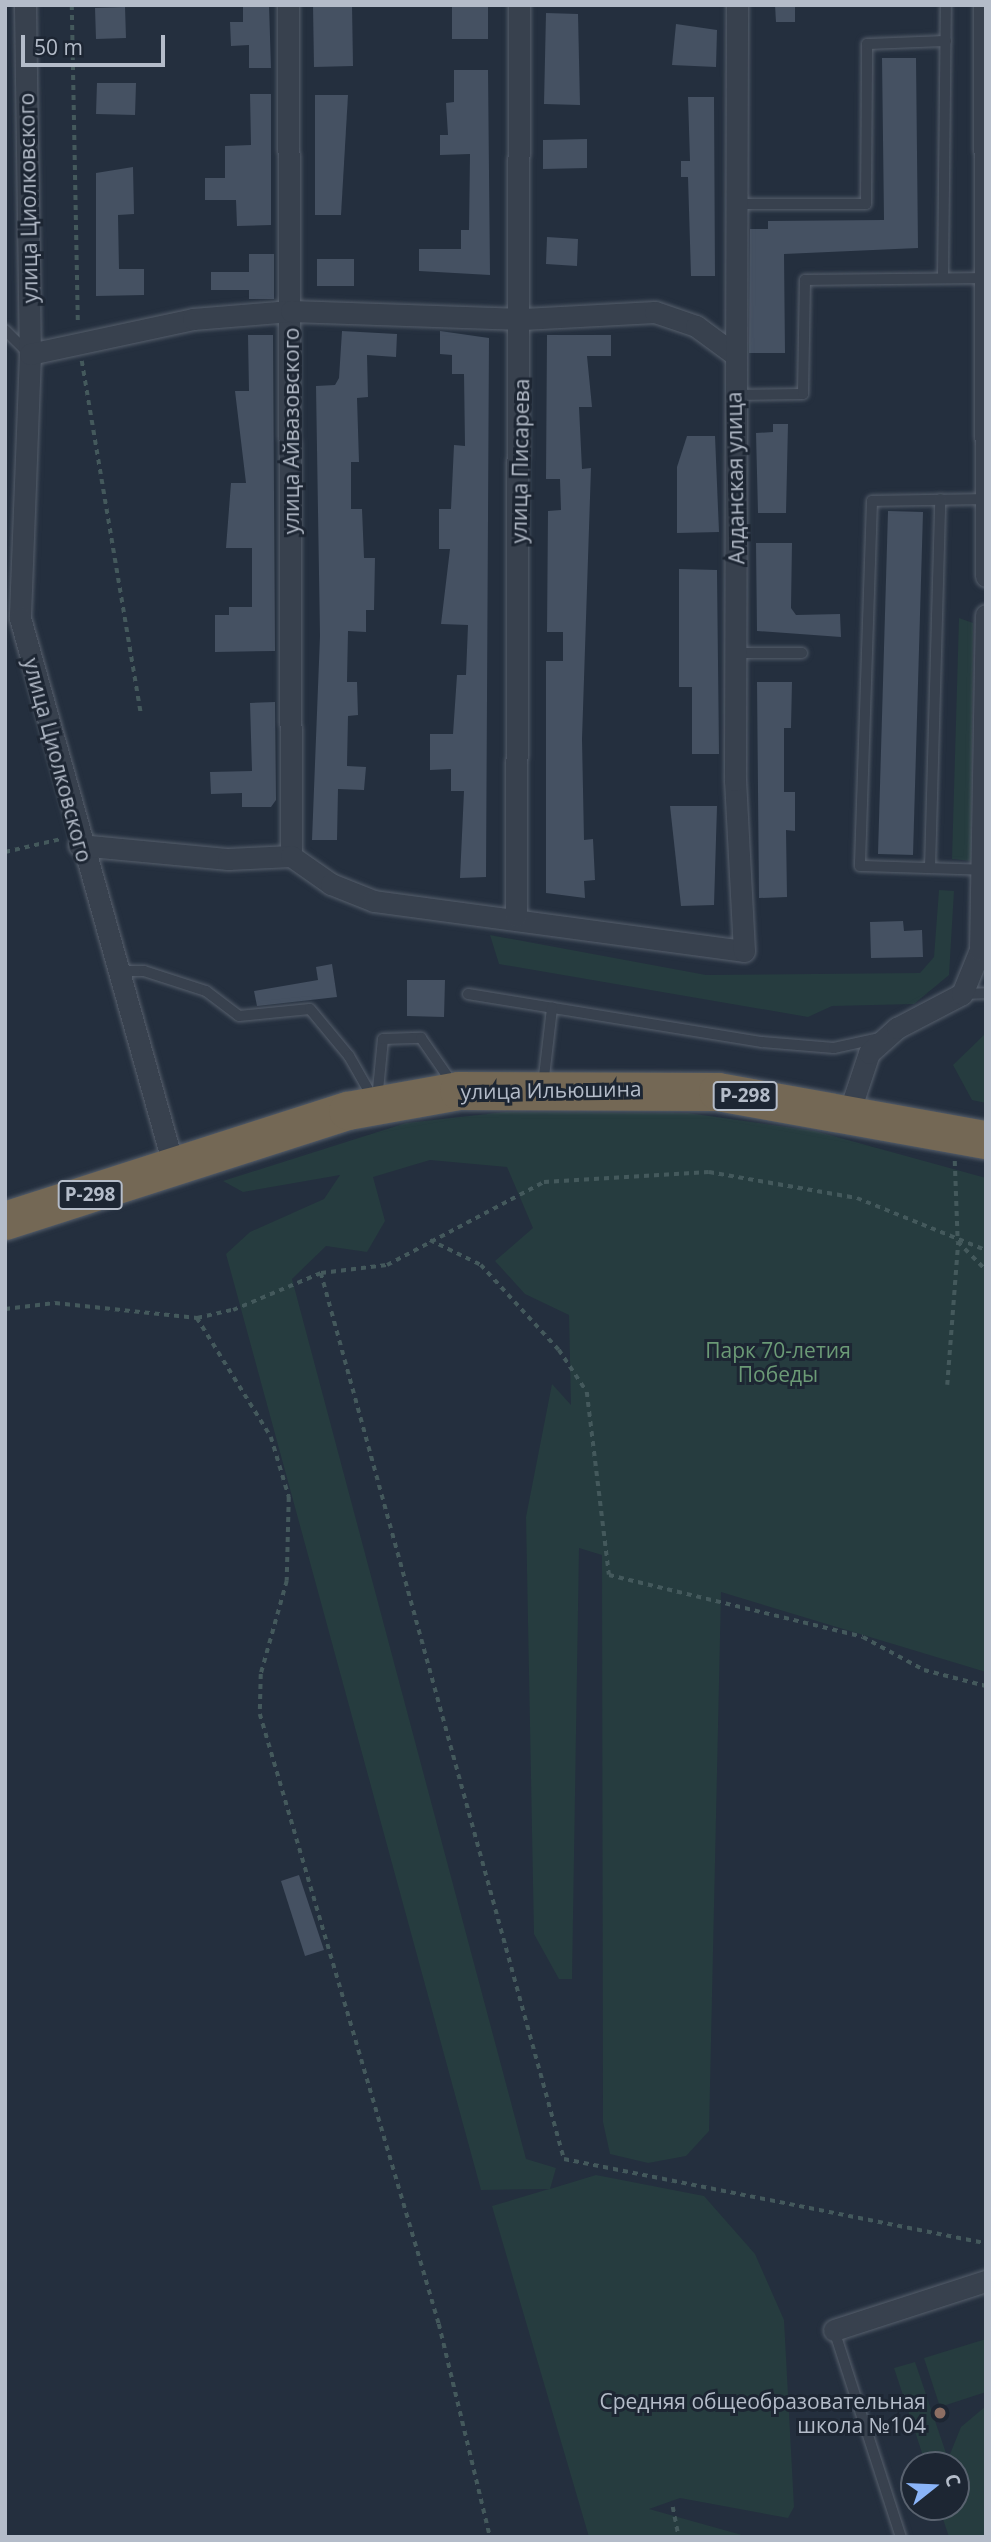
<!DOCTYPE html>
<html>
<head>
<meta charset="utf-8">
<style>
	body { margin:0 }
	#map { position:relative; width:991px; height:2542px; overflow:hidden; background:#242f3e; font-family:"Open Sans",sans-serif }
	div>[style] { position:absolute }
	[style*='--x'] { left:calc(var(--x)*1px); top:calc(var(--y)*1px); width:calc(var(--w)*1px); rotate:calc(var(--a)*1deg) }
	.green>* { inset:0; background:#263c3f }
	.building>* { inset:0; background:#455162 }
	.path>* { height:3.5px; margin-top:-1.75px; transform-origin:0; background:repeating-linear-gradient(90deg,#44595c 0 5px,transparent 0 10px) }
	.roads { filter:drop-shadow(0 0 2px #565f6c) drop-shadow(0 0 2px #565f6c) }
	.lane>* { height:10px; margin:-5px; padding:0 5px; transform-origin:5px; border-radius:5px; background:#38414e }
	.street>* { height:21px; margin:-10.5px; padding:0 10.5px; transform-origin:10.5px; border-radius:10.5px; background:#38414e }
	.highway>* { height:38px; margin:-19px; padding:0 19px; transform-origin:19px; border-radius:19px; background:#746855 }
	.dots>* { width:19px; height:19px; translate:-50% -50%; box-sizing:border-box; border:4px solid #1d2633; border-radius:50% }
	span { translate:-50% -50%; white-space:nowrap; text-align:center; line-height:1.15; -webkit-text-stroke:6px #1d2633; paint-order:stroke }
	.shield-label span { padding:2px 5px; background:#1d2633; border:2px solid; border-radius:5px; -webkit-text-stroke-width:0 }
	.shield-label { font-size:19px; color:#b4bcc9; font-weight:700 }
	.street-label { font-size:21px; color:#b4bcc9 }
	.park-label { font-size:21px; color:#6b9a76 }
	.poi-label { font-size:21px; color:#b4bcc9 }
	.right { translate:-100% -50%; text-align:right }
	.frame { position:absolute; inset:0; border:7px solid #b4bcc9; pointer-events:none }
	.north { position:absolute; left:900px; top:2451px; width:70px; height:70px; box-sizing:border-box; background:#1d2633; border:2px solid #59626f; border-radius:50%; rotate:72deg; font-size:19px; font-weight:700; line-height:28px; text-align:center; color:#b4bcc9 }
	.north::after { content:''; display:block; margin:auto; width:24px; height:32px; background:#8ab4f8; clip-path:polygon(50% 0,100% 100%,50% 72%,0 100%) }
	.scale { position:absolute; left:21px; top:35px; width:144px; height:32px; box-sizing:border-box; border:4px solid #b4bcc9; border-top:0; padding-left:9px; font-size:21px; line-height:24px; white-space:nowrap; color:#b4bcc9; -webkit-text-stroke:5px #1d2633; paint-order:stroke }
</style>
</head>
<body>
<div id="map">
	<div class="green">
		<i style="clip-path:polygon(959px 618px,973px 623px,971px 861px,952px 859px)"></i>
		<i style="clip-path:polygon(939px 890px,954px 891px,949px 975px,914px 1004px,832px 1006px,808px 1017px,499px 964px,490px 935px,706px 975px,920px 973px,934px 957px)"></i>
		<i style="clip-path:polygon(986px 1033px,986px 1103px,972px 1100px,953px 1065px)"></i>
		<i style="clip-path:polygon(505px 1112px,688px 1113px,815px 1131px,986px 1178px,986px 1672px,721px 1592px,709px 2131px,686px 2156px,648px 2163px,610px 2154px,603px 2122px,602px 1555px,579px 1548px,572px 1979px,559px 1979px,534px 1934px,526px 1517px,552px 1384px,571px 1405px,569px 1315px,525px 1294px,495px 1261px,533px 1228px,507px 1167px,430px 1160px,373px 1177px,385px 1221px,367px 1252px,326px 1246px,292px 1279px,526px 2159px,556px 2168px,550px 2189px,596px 2175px,704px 2196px,755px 2254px,784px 2320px,794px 2507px,788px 2518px,680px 2498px,649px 2509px,749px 2537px,589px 2537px,492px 2206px,549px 2189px,481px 2190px,226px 1254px,250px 1232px,324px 1199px,340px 1175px,243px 1192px,223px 1181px,406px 1123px)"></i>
		<i style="clip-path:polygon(986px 2339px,986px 2392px,940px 2407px,924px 2358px)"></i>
		<i style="clip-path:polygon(915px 2362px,948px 2459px,961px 2427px,986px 2406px,986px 2537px,949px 2537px,939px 2507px,956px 2507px,956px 2465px,926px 2465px,894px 2368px)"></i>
	</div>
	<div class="building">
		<i style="clip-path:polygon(243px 5px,269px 5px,271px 68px,249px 68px,249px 45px,231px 46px,230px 22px,243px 22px)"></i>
		<i style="clip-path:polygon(313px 5px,352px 5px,353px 66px,314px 67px)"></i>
		<i style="clip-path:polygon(452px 5px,488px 5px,488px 39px,452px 39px)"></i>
		<i style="clip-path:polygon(775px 5px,795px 5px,795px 22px,776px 22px)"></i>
		<i style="clip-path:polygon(125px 7px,126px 38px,96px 39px,95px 8px)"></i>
		<i style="clip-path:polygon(546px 13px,578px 14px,580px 105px,544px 104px)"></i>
		<i style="clip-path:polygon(676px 24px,717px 30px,716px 67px,672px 65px)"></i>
		<i style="clip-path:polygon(882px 58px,916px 58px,918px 248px,784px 254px,785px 353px,749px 353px,750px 229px,768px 229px,768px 221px,884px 220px)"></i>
		<i style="clip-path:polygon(454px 70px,488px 70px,490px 275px,419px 271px,419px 249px,461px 249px,461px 230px,469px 230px,470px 154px,440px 155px,440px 135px,448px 135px,446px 103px,454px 102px)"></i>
		<i style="clip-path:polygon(97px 83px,136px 83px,135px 115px,96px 114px)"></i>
		<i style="clip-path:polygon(250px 94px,271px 94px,271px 225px,237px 226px,236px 200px,205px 200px,205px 178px,225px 178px,225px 146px,251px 145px)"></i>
		<i style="clip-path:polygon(315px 95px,348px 95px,341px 215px,315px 215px)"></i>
		<i style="clip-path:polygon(688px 97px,714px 97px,715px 276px,691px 276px,688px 177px,681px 177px,681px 161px,690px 161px)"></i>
		<i style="clip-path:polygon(587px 139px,587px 168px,543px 169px,543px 140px)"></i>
		<i style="clip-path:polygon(133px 167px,134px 214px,118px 215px,119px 269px,144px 269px,144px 295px,96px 296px,96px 173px)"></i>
		<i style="clip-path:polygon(547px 237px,578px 239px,577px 266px,546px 264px)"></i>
		<i style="clip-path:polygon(249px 254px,274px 254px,274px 299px,249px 299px,249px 290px,211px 290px,211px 272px,249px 272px)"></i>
		<i style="clip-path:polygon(317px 259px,354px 259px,354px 286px,317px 286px)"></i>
		<i style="clip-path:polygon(342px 331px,397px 334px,396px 357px,367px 355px,368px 397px,357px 398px,359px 462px,351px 462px,351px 509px,362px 509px,364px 558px,375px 558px,374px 610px,366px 610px,366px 632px,348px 631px,347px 682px,357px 682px,358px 715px,348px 716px,347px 766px,366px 767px,364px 790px,338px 789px,337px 840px,312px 840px,320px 636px,316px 386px,335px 385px,339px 378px)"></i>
		<i style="clip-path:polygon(440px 331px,489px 338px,486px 877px,460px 878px,464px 791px,451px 791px,451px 769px,430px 770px,430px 734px,453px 734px,457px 675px,466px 675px,468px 625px,441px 624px,450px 549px,439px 549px,439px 509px,451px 509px,454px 445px,465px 446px,464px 374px,452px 374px,452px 355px,440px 354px)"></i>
		<i style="clip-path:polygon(248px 335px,273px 335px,275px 651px,215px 652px,215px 615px,229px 615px,229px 607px,252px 607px,252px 548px,226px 548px,231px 483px,246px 483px,235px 391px,249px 391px)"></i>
		<i style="clip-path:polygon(547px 335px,611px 335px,611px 356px,587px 356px,592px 407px,579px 407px,582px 469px,591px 468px,582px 739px,584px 840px,593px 839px,595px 880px,584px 881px,585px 898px,546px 893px,546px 661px,563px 661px,563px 632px,547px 632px,548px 511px,561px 510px,560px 479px,546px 479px)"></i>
		<i style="clip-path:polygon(773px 424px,788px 424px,786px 513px,758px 513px,756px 433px,773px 432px)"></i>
		<i style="clip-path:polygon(687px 436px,715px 436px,719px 532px,677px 533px,677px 467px)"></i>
		<i style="clip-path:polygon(888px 511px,923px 512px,913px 855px,878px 854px)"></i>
		<i style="clip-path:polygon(756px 543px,792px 543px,791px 608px,796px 615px,840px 614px,841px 637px,757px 631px)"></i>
		<i style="clip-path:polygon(679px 569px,717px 570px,719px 754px,692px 754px,692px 687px,679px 687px)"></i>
		<i style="clip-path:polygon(757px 682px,792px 682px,791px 728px,784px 728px,784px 792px,795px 792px,795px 831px,786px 830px,787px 897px,759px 898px)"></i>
		<i style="clip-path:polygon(275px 702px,276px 800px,271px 807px,242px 807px,242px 793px,211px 794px,210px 772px,252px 771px,250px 703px)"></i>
		<i style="clip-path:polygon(670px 806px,717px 806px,714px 905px,681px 906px)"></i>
		<i style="clip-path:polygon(903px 921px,904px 931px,922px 930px,923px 957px,871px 958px,870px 922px)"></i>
		<i style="clip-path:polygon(332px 964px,337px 997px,257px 1006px,254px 991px,318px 980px,316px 967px)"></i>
		<i style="clip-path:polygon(407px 980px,445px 980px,444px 1017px,407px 1016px)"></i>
		<i style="clip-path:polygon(299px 1875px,324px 1950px,305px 1956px,281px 1881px)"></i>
	</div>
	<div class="path">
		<i style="--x:72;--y:5;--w:320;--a:88.9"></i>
		<i style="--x:82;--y:361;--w:357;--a:80.5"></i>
		<i style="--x:5;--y:852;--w:57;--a:-13.1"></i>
		<i style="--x:955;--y:1161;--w:81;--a:87.9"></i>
		<i style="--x:958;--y:1242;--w:40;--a:45"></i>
		<i style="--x:430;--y:1240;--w:57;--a:26.1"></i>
		<i style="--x:481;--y:1265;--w:115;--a:47.5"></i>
		<i style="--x:559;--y:1350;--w:50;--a:56.3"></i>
		<i style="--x:587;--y:1392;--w:184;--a:83.1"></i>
		<i style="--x:609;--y:1575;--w:261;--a:13.7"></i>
		<i style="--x:863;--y:1637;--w:69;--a:28.4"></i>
		<i style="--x:924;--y:1670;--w:64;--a:14.5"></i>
		<i style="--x:321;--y:1273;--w:919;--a:74.66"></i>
		<i style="--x:564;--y:2159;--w:430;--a:11.3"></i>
		<i style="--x:5;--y:1309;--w:50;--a:-6.8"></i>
		<i style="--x:55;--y:1303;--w:143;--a:6"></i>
		<i style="--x:197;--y:1318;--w:37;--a:-13"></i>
		<i style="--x:233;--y:1310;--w:95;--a:-22.8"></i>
		<i style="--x:321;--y:1273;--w:66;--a:-6.9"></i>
		<i style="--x:387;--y:1265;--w:178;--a:-27.9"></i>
		<i style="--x:544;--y:1182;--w:165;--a:-3.5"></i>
		<i style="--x:709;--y:1172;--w:150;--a:10"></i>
		<i style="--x:857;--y:1198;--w:139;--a:22"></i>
		<i style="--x:197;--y:1318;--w:140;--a:58.1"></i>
		<i style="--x:271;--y:1437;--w:63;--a:73.3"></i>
		<i style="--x:289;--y:1497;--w:84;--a:91.4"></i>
		<i style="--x:287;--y:1581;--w:97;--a:105.6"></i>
		<i style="--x:261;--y:1674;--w:40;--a:91.4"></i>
		<i style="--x:260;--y:1714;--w:636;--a:73.65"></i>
		<i style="--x:439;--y:2324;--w:219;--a:76.5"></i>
		<i style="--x:947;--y:1385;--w:143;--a:-85.6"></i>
		<i style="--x:673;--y:2507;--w:31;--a:79"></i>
	</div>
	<div class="roads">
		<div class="lane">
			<i style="--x:735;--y:204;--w:131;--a:0"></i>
			<i style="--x:866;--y:204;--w:160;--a:-89.6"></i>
			<i style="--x:867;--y:44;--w:79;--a:-2.2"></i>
			<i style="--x:943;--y:278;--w:273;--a:-89.4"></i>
			<i style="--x:5;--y:330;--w:33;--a:45"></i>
			<i style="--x:734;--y:395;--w:69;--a:-0.8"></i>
			<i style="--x:803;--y:394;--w:114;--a:-89"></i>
			<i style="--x:805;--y:280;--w:179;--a:-0.6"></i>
			<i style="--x:984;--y:499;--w:112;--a:179"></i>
			<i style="--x:872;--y:501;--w:365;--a:91.9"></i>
			<i style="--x:860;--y:866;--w:125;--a:1.8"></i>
			<i style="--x:740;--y:653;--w:62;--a:0"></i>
			<i style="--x:930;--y:868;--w:369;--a:-88.4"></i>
			<i style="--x:120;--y:971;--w:24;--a:0"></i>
			<i style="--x:144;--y:971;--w:65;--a:17.9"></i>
			<i style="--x:206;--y:991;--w:41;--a:37.1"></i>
			<i style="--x:239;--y:1016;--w:71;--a:-5.6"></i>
			<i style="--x:310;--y:1009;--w:61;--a:50.3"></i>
			<i style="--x:349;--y:1056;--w:51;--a:60.4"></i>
			<i style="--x:468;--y:994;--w:298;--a:9.3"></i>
			<i style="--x:762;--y:1042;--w:72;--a:4.8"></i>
			<i style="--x:834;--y:1048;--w:47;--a:-12.3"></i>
			<i style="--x:962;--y:994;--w:24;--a:-2"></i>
			<i style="--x:543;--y:1085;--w:78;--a:-83.3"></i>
			<i style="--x:377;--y:1100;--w:61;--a:-84.4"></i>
			<i style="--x:383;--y:1039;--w:38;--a:-2"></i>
			<i style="--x:421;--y:1038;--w:56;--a:55.2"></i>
			<i style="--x:834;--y:2330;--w:218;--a:72.1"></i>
		</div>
		<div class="street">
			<i style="--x:25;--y:5;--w:349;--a:89.2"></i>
			<i style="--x:30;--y:354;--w:264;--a:92.2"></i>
			<i style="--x:20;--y:618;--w:571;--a:74.36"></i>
			<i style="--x:288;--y:5;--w:851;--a:89.8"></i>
			<i style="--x:984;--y:5;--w:571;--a:89.8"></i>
			<i style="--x:30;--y:354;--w:167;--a:-12.1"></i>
			<i style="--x:193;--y:319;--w:98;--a:-4.7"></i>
			<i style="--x:291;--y:311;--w:231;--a:2"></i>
			<i style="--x:522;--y:319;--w:133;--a:-3"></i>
			<i style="--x:655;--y:312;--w:43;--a:18.9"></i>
			<i style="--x:696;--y:326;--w:47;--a:36.4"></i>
			<i style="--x:79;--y:845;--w:150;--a:5.4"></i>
			<i style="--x:228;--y:859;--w:63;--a:-2.7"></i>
			<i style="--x:291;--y:856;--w:49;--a:35"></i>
			<i style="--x:331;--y:884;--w:46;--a:21.6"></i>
			<i style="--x:374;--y:901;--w:373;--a:7.7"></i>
			<i style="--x:744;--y:951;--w:171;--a:-93"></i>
			<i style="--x:735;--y:780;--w:775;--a:-89.85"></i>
			<i style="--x:516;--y:916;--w:911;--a:-89.81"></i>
			<i style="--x:849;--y:1113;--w:63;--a:-71.6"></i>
			<i style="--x:869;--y:1053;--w:38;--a:-42"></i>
			<i style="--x:897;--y:1028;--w:73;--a:-27.6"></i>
			<i style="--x:962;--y:994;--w:48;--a:-67.8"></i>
			<i style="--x:980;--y:950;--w:335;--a:-89"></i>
			<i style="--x:834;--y:2330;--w:160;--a:-17.9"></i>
		</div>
		<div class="highway">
			<i style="--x:5;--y:1221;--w:360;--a:-17.8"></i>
			<i style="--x:348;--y:1111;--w:113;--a:-10.2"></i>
			<i style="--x:459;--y:1091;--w:259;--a:0.2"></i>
			<i style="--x:718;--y:1092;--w:272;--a:10.2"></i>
		</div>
	</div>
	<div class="dots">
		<i style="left:940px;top:2413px;background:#8d6e63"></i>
	</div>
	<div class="shield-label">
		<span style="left:745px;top:1096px">Р-298</span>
		<span style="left:90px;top:1195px">Р-298</span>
	</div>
	<div class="street-label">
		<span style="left:28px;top:198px;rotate:-91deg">улица Циолковского</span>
		<span style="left:291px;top:431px;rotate:-90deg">улица Айвазовского</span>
		<span style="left:520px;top:461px;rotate:-89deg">улица Писарева</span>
		<span style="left:735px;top:478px;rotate:-91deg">Алданская улица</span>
		<span style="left:58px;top:760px;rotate:75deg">улица Циолковского</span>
		<span style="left:551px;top:1090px;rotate:-1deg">улица Ильюшина</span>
	</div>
	<div class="park-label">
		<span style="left:778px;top:1362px">Парк 70-летия<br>Победы</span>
	</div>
	<div class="poi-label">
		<span class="right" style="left:926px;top:2413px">Средняя общеобразовательная<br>школа №104</span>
	</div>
	<div class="frame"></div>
	<div class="north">С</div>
	<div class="scale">50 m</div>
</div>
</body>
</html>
